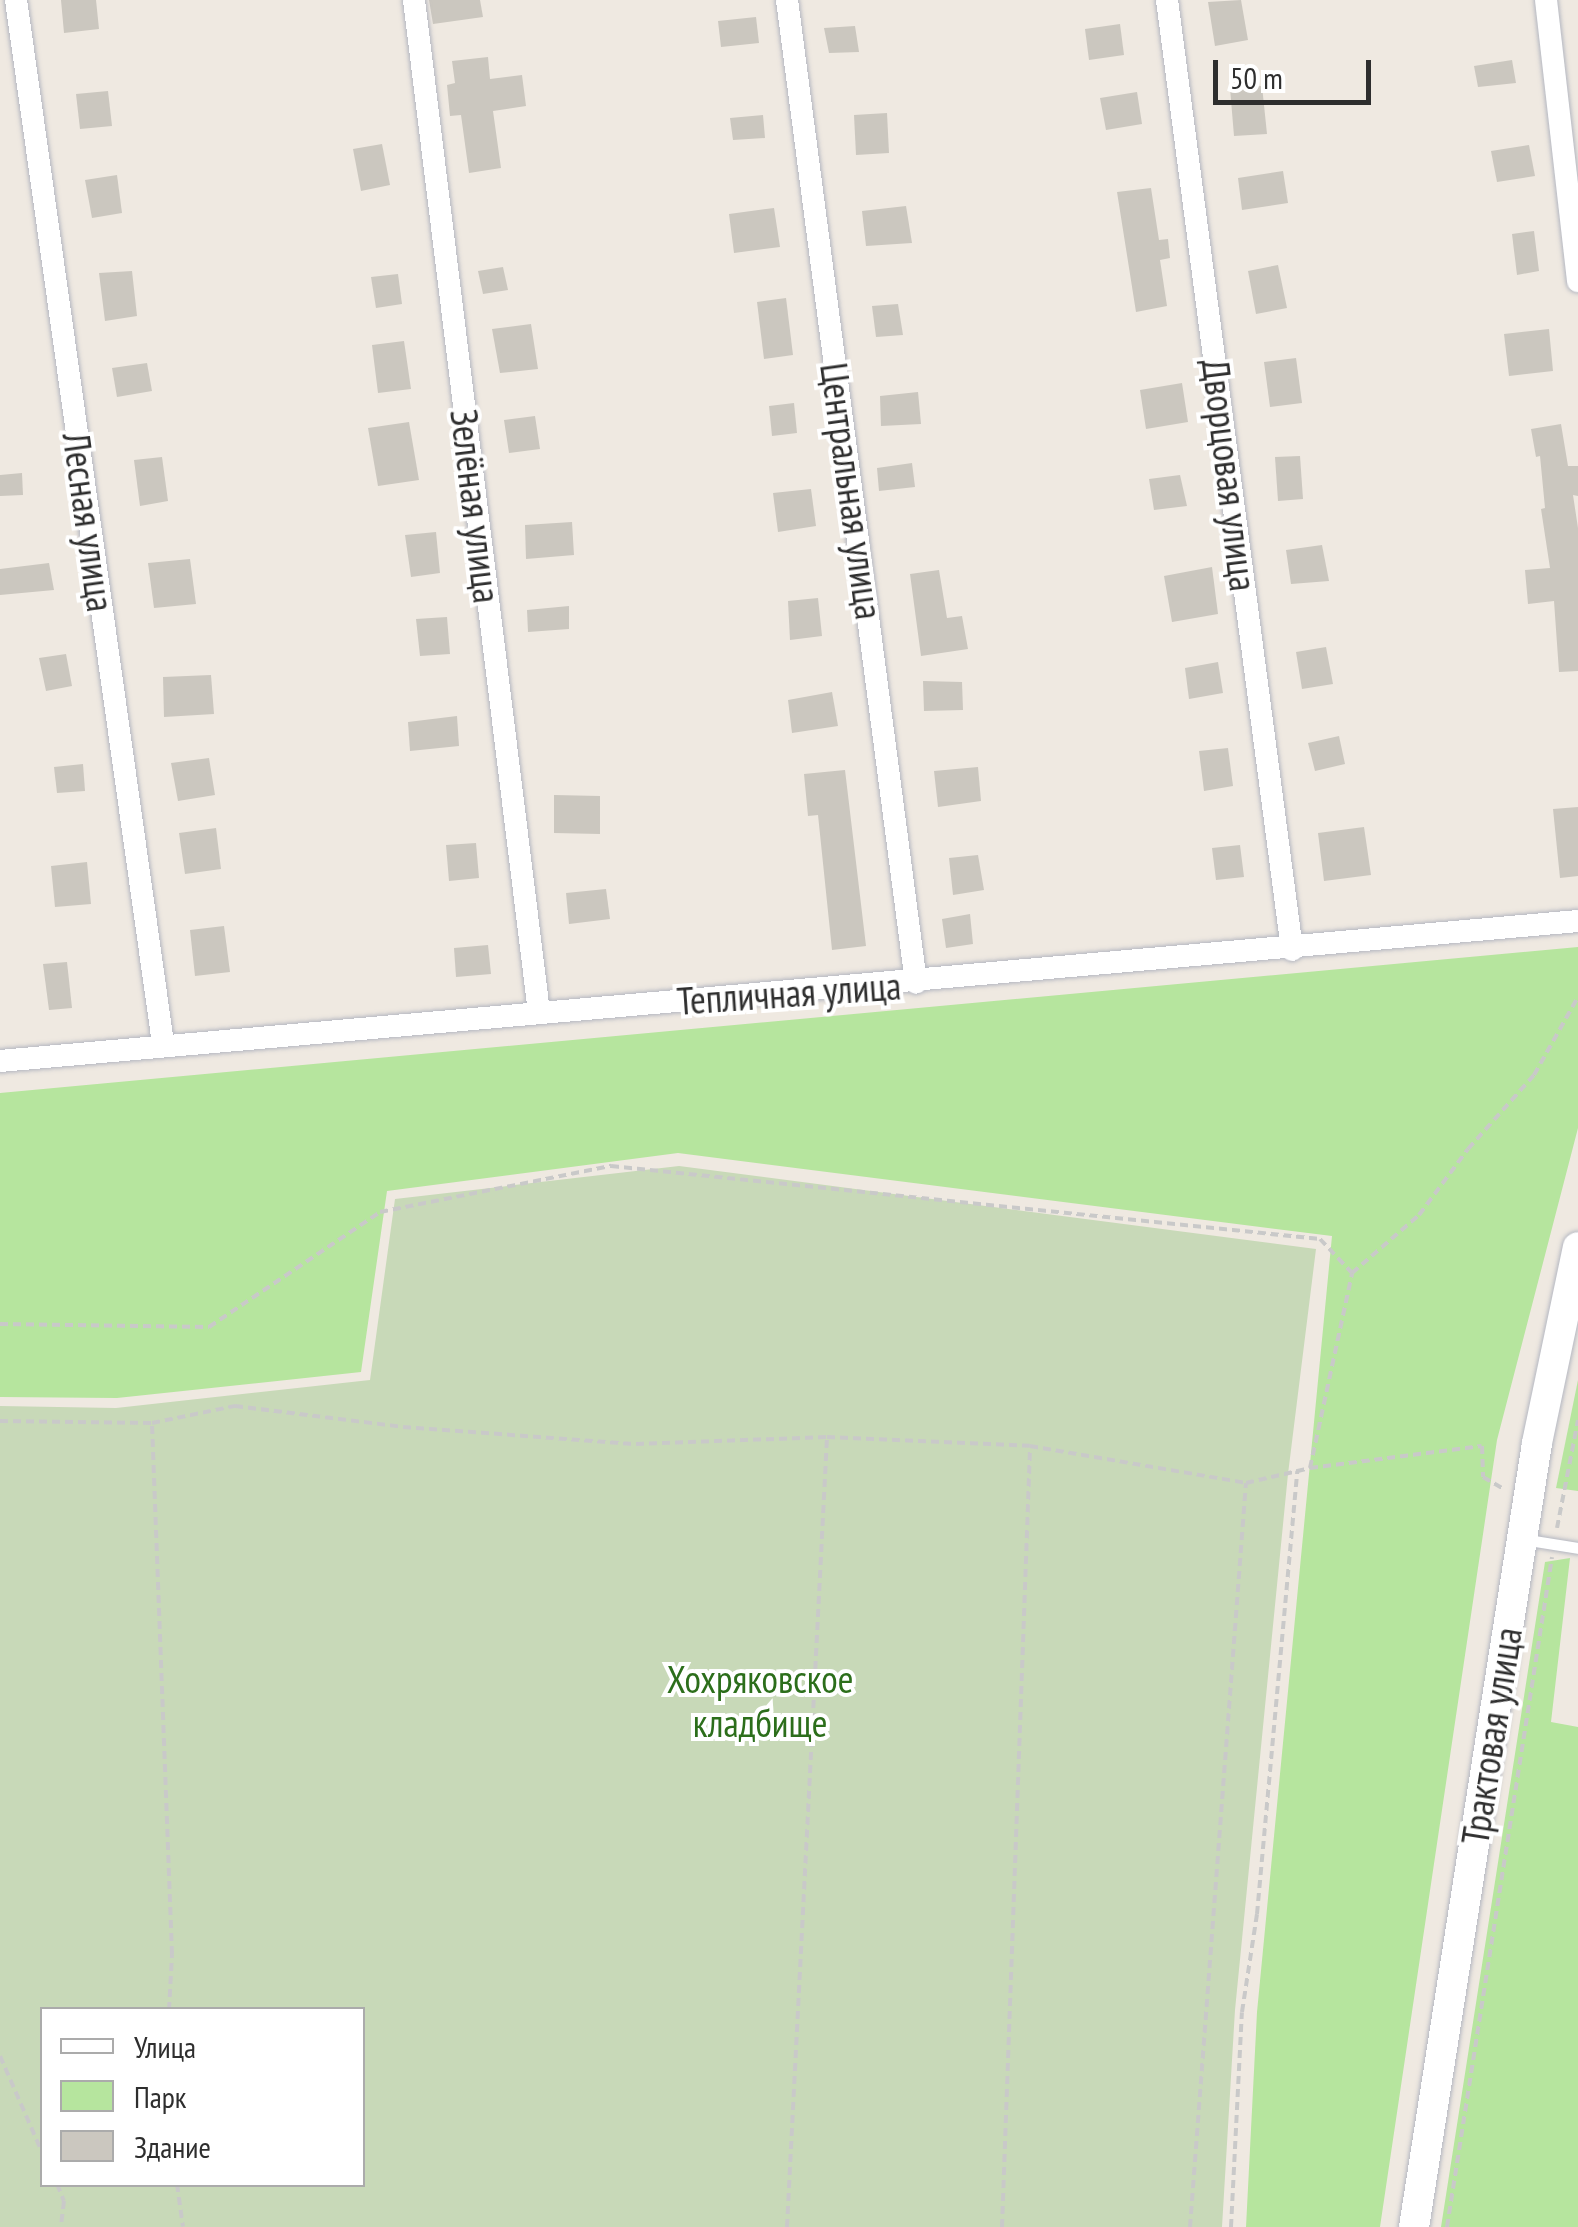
<!DOCTYPE html>
<html>
<head>
<meta charset="utf-8">
<style>
	body { margin:0 }
	#map { position:relative; width:1578px; height:2227px; overflow:hidden; background:#efe9e1; font-family:"PT Sans Narrow",sans-serif }
	div>[style] { position:absolute }
	[style*='--x'] { left:calc(var(--x)*1px); top:calc(var(--y)*1px); width:calc(var(--w)*1px); rotate:calc(var(--a)*1deg) }
	.green>* { inset:0; background:#b6e59e }
	.cemetery>* { inset:0; background:#c8d9b8 }
	.building>* { inset:0; background:#cbc7bf }
	.path>* { height:4px; margin-top:-2px; transform-origin:0; background:repeating-linear-gradient(90deg,#c9c9c9 0 8px,transparent 0 13px) }
	.roads { filter:drop-shadow(0 0 2px #b4b7c1) drop-shadow(0 0 2px #b4b7c1) }
	.service>* { height:11px; margin:-5.5px; padding:0 5.5px; transform-origin:5.5px; border-radius:5.5px; background:#fff }
	.minor>* { height:22px; margin:-11px; padding:0 11px; transform-origin:11px; border-radius:11px; background:#fff }
	.tertiary>* { height:30px; margin:-15px; padding:0 15px; transform-origin:15px; border-radius:15px; background:#fff }
	span { translate:-50% -50%; white-space:nowrap; text-align:center; line-height:1.15; -webkit-text-stroke:8px #fff; paint-order:stroke }
	.street-label { font-size:38px; color:#2e2e2e }
	.park-label { font-size:38px; color:#2c6e1b }
	.legend { position:absolute; left:40px; top:2007px; width:325px; height:180px; box-sizing:border-box; background:#fff; border:2px solid #ababab; margin:0; padding:12px 18px; list-style:none; font-size:30px; color:#2e2e2e }
	.legend li { display:flex; align-items:center; gap:20px; height:50px }
	.legend b { width:50px; border:2px solid #ababab }
	.scale { position:absolute; left:1213px; top:60px; width:158px; height:45px; box-sizing:border-box; border:5px solid #2e2e2e; border-top:0; padding-left:12px; font-size:30px; line-height:35px; white-space:nowrap; color:#2e2e2e; -webkit-text-stroke:8px #fff; paint-order:stroke }
</style>
</head>
<body>
<div id="map">
	<div class="green">
		<i style="clip-path:polygon(1578px 947px,1578px 1128px,1497px 1440px,1380px 2227px,1246px 2227px,1257px 2012px,1332px 1236px,678px 1153px,387px 1191px,361px 1372px,117px 1398px,0 1397px,0 1093px)"></i>
		<i style="clip-path:polygon(1578px 1380px,1578px 1491px,1556px 1488px)"></i>
		<i style="clip-path:polygon(1570px 1558px,1551px 1722px,1578px 1727px,1578px 2227px,1441px 2227px,1545px 1562px)"></i>
	</div>
	<div class="cemetery">
		<i style="clip-path:polygon(evenodd,679px 1166px,1316px 1249px,1288px 1474px,1235px 2010px,1222px 2227px,0 2227px,0 1406px,116px 1408px,370px 1380px,395px 1199px,679px 1166px,42px 2010px,362px 2010px,362px 2184px,42px 2184px,42px 2010px)"></i>
	</div>
	<div class="building">
		<i style="clip-path:polygon(61px 0,96px 0,99px 29px,64px 33px)"></i>
		<i style="clip-path:polygon(429px 0,480px 0,483px 17px,433px 24px)"></i>
		<i style="clip-path:polygon(1241px 0,1248px 40px,1215px 46px,1208px 2px)"></i>
		<i style="clip-path:polygon(756px 17px,759px 43px,721px 47px,718px 21px)"></i>
		<i style="clip-path:polygon(1120px 24px,1124px 55px,1089px 60px,1085px 29px)"></i>
		<i style="clip-path:polygon(855px 26px,859px 52px,829px 53px,824px 28px)"></i>
		<i style="clip-path:polygon(488px 57px,490px 79px,522px 75px,526px 106px,493px 111px,501px 168px,469px 173px,461px 115px,450px 116px,447px 85px,455px 83px,452px 61px)"></i>
		<i style="clip-path:polygon(1512px 60px,1516px 83px,1478px 87px,1474px 66px)"></i>
		<i style="clip-path:polygon(1262px 86px,1267px 134px,1234px 136px,1230px 88px)"></i>
		<i style="clip-path:polygon(108px 91px,112px 126px,80px 129px,76px 94px)"></i>
		<i style="clip-path:polygon(1137px 92px,1142px 124px,1106px 130px,1100px 98px)"></i>
		<i style="clip-path:polygon(887px 113px,889px 153px,856px 155px,854px 115px)"></i>
		<i style="clip-path:polygon(763px 115px,765px 138px,733px 140px,730px 118px)"></i>
		<i style="clip-path:polygon(382px 144px,390px 185px,361px 191px,353px 149px)"></i>
		<i style="clip-path:polygon(1529px 145px,1535px 176px,1497px 182px,1491px 151px)"></i>
		<i style="clip-path:polygon(1283px 171px,1288px 203px,1242px 210px,1238px 178px)"></i>
		<i style="clip-path:polygon(117px 175px,122px 213px,92px 218px,85px 180px)"></i>
		<i style="clip-path:polygon(1151px 188px,1159px 240px,1168px 239px,1170px 258px,1160px 260px,1167px 306px,1136px 312px,1117px 192px)"></i>
		<i style="clip-path:polygon(906px 206px,912px 243px,866px 246px,862px 211px)"></i>
		<i style="clip-path:polygon(774px 208px,780px 247px,734px 253px,729px 214px)"></i>
		<i style="clip-path:polygon(1534px 231px,1539px 271px,1517px 275px,1512px 234px)"></i>
		<i style="clip-path:polygon(1278px 265px,1287px 308px,1256px 314px,1248px 271px)"></i>
		<i style="clip-path:polygon(503px 267px,508px 290px,483px 294px,478px 271px)"></i>
		<i style="clip-path:polygon(132px 271px,137px 316px,105px 321px,99px 273px)"></i>
		<i style="clip-path:polygon(398px 274px,402px 304px,376px 308px,371px 277px)"></i>
		<i style="clip-path:polygon(786px 298px,793px 355px,764px 359px,757px 302px)"></i>
		<i style="clip-path:polygon(898px 304px,903px 335px,876px 337px,872px 306px)"></i>
		<i style="clip-path:polygon(531px 324px,538px 369px,500px 373px,492px 329px)"></i>
		<i style="clip-path:polygon(1549px 329px,1553px 371px,1509px 376px,1504px 334px)"></i>
		<i style="clip-path:polygon(404px 341px,411px 389px,378px 393px,372px 345px)"></i>
		<i style="clip-path:polygon(1296px 358px,1302px 403px,1270px 407px,1264px 362px)"></i>
		<i style="clip-path:polygon(147px 363px,152px 391px,117px 397px,112px 368px)"></i>
		<i style="clip-path:polygon(1182px 383px,1188px 422px,1146px 429px,1140px 390px)"></i>
		<i style="clip-path:polygon(918px 392px,921px 424px,881px 426px,880px 396px)"></i>
		<i style="clip-path:polygon(794px 403px,797px 433px,772px 436px,769px 406px)"></i>
		<i style="clip-path:polygon(535px 416px,540px 449px,509px 453px,504px 420px)"></i>
		<i style="clip-path:polygon(409px 422px,419px 480px,378px 486px,368px 428px)"></i>
		<i style="clip-path:polygon(1561px 424px,1568px 466px,1578px 466px,1578px 496px,1573px 495px,1578px 528px,1578px 671px,1559px 672px,1554px 601px,1528px 604px,1525px 570px,1550px 568px,1541px 509px,1545px 508px,1540px 456px,1536px 457px,1531px 429px)"></i>
		<i style="clip-path:polygon(1300px 456px,1303px 499px,1278px 501px,1275px 457px)"></i>
		<i style="clip-path:polygon(162px 457px,168px 501px,140px 506px,134px 460px)"></i>
		<i style="clip-path:polygon(912px 463px,915px 487px,879px 491px,877px 468px)"></i>
		<i style="clip-path:polygon(22px 473px,23px 495px,0 496px,0 475px)"></i>
		<i style="clip-path:polygon(1180px 475px,1187px 506px,1154px 510px,1149px 479px)"></i>
		<i style="clip-path:polygon(811px 489px,816px 526px,778px 532px,773px 493px)"></i>
		<i style="clip-path:polygon(572px 522px,574px 555px,526px 559px,525px 525px)"></i>
		<i style="clip-path:polygon(436px 532px,440px 573px,411px 577px,405px 535px)"></i>
		<i style="clip-path:polygon(1322px 545px,1329px 581px,1291px 584px,1286px 550px)"></i>
		<i style="clip-path:polygon(190px 559px,196px 604px,154px 608px,148px 563px)"></i>
		<i style="clip-path:polygon(49px 563px,54px 590px,0 595px,0 569px)"></i>
		<i style="clip-path:polygon(1212px 567px,1218px 614px,1172px 622px,1164px 576px)"></i>
		<i style="clip-path:polygon(939px 570px,947px 618px,962px 616px,968px 649px,921px 656px,910px 574px)"></i>
		<i style="clip-path:polygon(818px 598px,822px 636px,790px 640px,788px 601px)"></i>
		<i style="clip-path:polygon(569px 606px,569px 629px,528px 632px,527px 610px)"></i>
		<i style="clip-path:polygon(447px 617px,450px 654px,420px 656px,416px 619px)"></i>
		<i style="clip-path:polygon(1326px 647px,1333px 684px,1302px 689px,1296px 652px)"></i>
		<i style="clip-path:polygon(66px 654px,72px 686px,46px 691px,39px 658px)"></i>
		<i style="clip-path:polygon(1218px 662px,1223px 693px,1189px 699px,1185px 668px)"></i>
		<i style="clip-path:polygon(211px 675px,214px 714px,164px 717px,163px 677px)"></i>
		<i style="clip-path:polygon(923px 681px,962px 682px,963px 710px,924px 711px)"></i>
		<i style="clip-path:polygon(832px 692px,838px 726px,792px 733px,788px 700px)"></i>
		<i style="clip-path:polygon(457px 716px,459px 746px,410px 751px,408px 722px)"></i>
		<i style="clip-path:polygon(1339px 736px,1345px 764px,1315px 771px,1308px 743px)"></i>
		<i style="clip-path:polygon(1228px 748px,1233px 786px,1204px 791px,1199px 751px)"></i>
		<i style="clip-path:polygon(209px 758px,215px 795px,178px 801px,171px 763px)"></i>
		<i style="clip-path:polygon(83px 764px,85px 791px,57px 793px,54px 767px)"></i>
		<i style="clip-path:polygon(978px 767px,981px 801px,938px 807px,934px 771px)"></i>
		<i style="clip-path:polygon(845px 770px,866px 946px,832px 950px,818px 815px,808px 816px,804px 774px)"></i>
		<i style="clip-path:polygon(554px 795px,600px 796px,600px 834px,554px 833px)"></i>
		<i style="clip-path:polygon(1578px 807px,1578px 876px,1560px 878px,1553px 809px)"></i>
		<i style="clip-path:polygon(1364px 827px,1371px 875px,1324px 881px,1318px 833px)"></i>
		<i style="clip-path:polygon(216px 828px,221px 869px,185px 874px,179px 833px)"></i>
		<i style="clip-path:polygon(476px 843px,479px 878px,449px 881px,446px 845px)"></i>
		<i style="clip-path:polygon(1240px 845px,1244px 877px,1216px 880px,1212px 848px)"></i>
		<i style="clip-path:polygon(978px 855px,984px 890px,953px 895px,949px 858px)"></i>
		<i style="clip-path:polygon(87px 862px,91px 904px,55px 907px,51px 866px)"></i>
		<i style="clip-path:polygon(606px 889px,610px 919px,569px 924px,566px 893px)"></i>
		<i style="clip-path:polygon(970px 914px,973px 944px,946px 948px,942px 919px)"></i>
		<i style="clip-path:polygon(224px 926px,230px 972px,195px 976px,190px 930px)"></i>
		<i style="clip-path:polygon(488px 945px,491px 974px,456px 977px,454px 948px)"></i>
		<i style="clip-path:polygon(67px 962px,72px 1008px,49px 1010px,43px 964px)"></i>
	</div>
	<div class="path">
		<i style="--x:0;--y:1324;--w:209;--a:0.8"></i>
		<i style="--x:209;--y:1327;--w:206;--a:-33.9"></i>
		<i style="--x:380;--y:1212;--w:236;--a:-11.3"></i>
		<i style="--x:611;--y:1166;--w:713;--a:5.88"></i>
		<i style="--x:1320;--y:1239;--w:47;--a:46.7"></i>
		<i style="--x:0;--y:1421;--w:152;--a:0.8"></i>
		<i style="--x:1310;--y:1468;--w:199;--a:-77.8"></i>
		<i style="--x:1352;--y:1273;--w:89;--a:-40.9"></i>
		<i style="--x:1419;--y:1215;--w:82;--a:-53.4"></i>
		<i style="--x:1468;--y:1149;--w:99;--a:-48.3"></i>
		<i style="--x:1534;--y:1075;--w:90;--a:-60.6"></i>
		<i style="--x:1557;--y:1528;--w:110;--a:-79"></i>
		<i style="--x:169;--y:2010;--w:56;--a:-86.9"></i>
		<i style="--x:172;--y:1954;--w:531;--a:-92.16"></i>
		<i style="--x:152;--y:1423;--w:85;--a:-11.6"></i>
		<i style="--x:235;--y:1406;--w:169;--a:7.1"></i>
		<i style="--x:403;--y:1427;--w:234;--a:4.2"></i>
		<i style="--x:636;--y:1444;--w:191;--a:-2.1"></i>
		<i style="--x:827;--y:1437;--w:203;--a:2.5"></i>
		<i style="--x:1030;--y:1446;--w:219;--a:9.7"></i>
		<i style="--x:0;--y:2056;--w:105;--a:66.4"></i>
		<i style="--x:57;--y:2184;--w:18;--a:68"></i>
		<i style="--x:64;--y:2201;--w:26;--a:97"></i>
		<i style="--x:177;--y:2184;--w:43;--a:82.1"></i>
		<i style="--x:787;--y:2227;--w:790;--a:-87.1"></i>
		<i style="--x:1002;--y:2227;--w:781;--a:-87.94"></i>
		<i style="--x:1190;--y:2227;--w:746;--a:-85.7"></i>
		<i style="--x:1246;--y:1483;--w:66;--a:-13.2"></i>
		<i style="--x:1310;--y:1468;--w:173;--a:-7.3"></i>
		<i style="--x:1482;--y:1446;--w:31;--a:88"></i>
		<i style="--x:1483;--y:1477;--w:24;--a:30"></i>
		<i style="--x:1231;--y:2227;--w:215;--a:-87.1"></i>
		<i style="--x:1242;--y:2012;--w:99;--a:-81.3"></i>
		<i style="--x:1257;--y:1914;--w:445;--a:-84.8"></i>
		<i style="--x:1447;--y:2227;--w:678;--a:-81.09"></i>
	</div>
	<div class="roads">
		<div class="service">
			<i style="--x:1522;--y:1539;--w:57;--a:9.1"></i>
		</div>
		<div class="minor">
			<i style="--x:16;--y:0;--w:1053;--a:81.98"></i>
			<i style="--x:414;--y:0;--w:1020;--a:82.96"></i>
			<i style="--x:787;--y:0;--w:991;--a:82.52"></i>
			<i style="--x:1167;--y:0;--w:958;--a:82.5"></i>
			<i style="--x:1546;--y:0;--w:283;--a:83.5"></i>
			<i style="--x:0;--y:1061;--w:1584;--a:-5.07"></i>
		</div>
		<div class="tertiary">
			<i style="--x:1414;--y:2227;--w:794;--a:-81.08"></i>
			<i style="--x:1537;--y:1443;--w:200;--a:-78.2"></i>
		</div>
	</div>
	<div class="street-label">
		<span style="left:1230px;top:475px;rotate:83deg">Дворцовая улица</span>
		<span style="left:852px;top:491px;rotate:82deg">Центральная улица</span>
		<span style="left:476px;top:506px;rotate:83deg">Зелёная улица</span>
		<span style="left:89px;top:522px;rotate:82deg">Лесная улица</span>
		<span style="left:789px;top:993px;rotate:-4deg">Тепличная улица</span>
		<span style="left:1491px;top:1736px;rotate:-81deg">Трактовая улица</span>
	</div>
	<div class="park-label">
		<span style="left:760px;top:1701px">Хохряковское<br>кладбище</span>
	</div>
	<ul class="legend">
	<li><b style="height:12px;background:#fff"></b>Улица</li>
	<li><b style="height:28px;background:#b6e59e"></b>Парк</li>
	<li><b style="height:28px;background:#cbc7bf"></b>Здание</li>
	</ul>
	<div class="scale">50 m</div>
</div>
</body>
</html>
